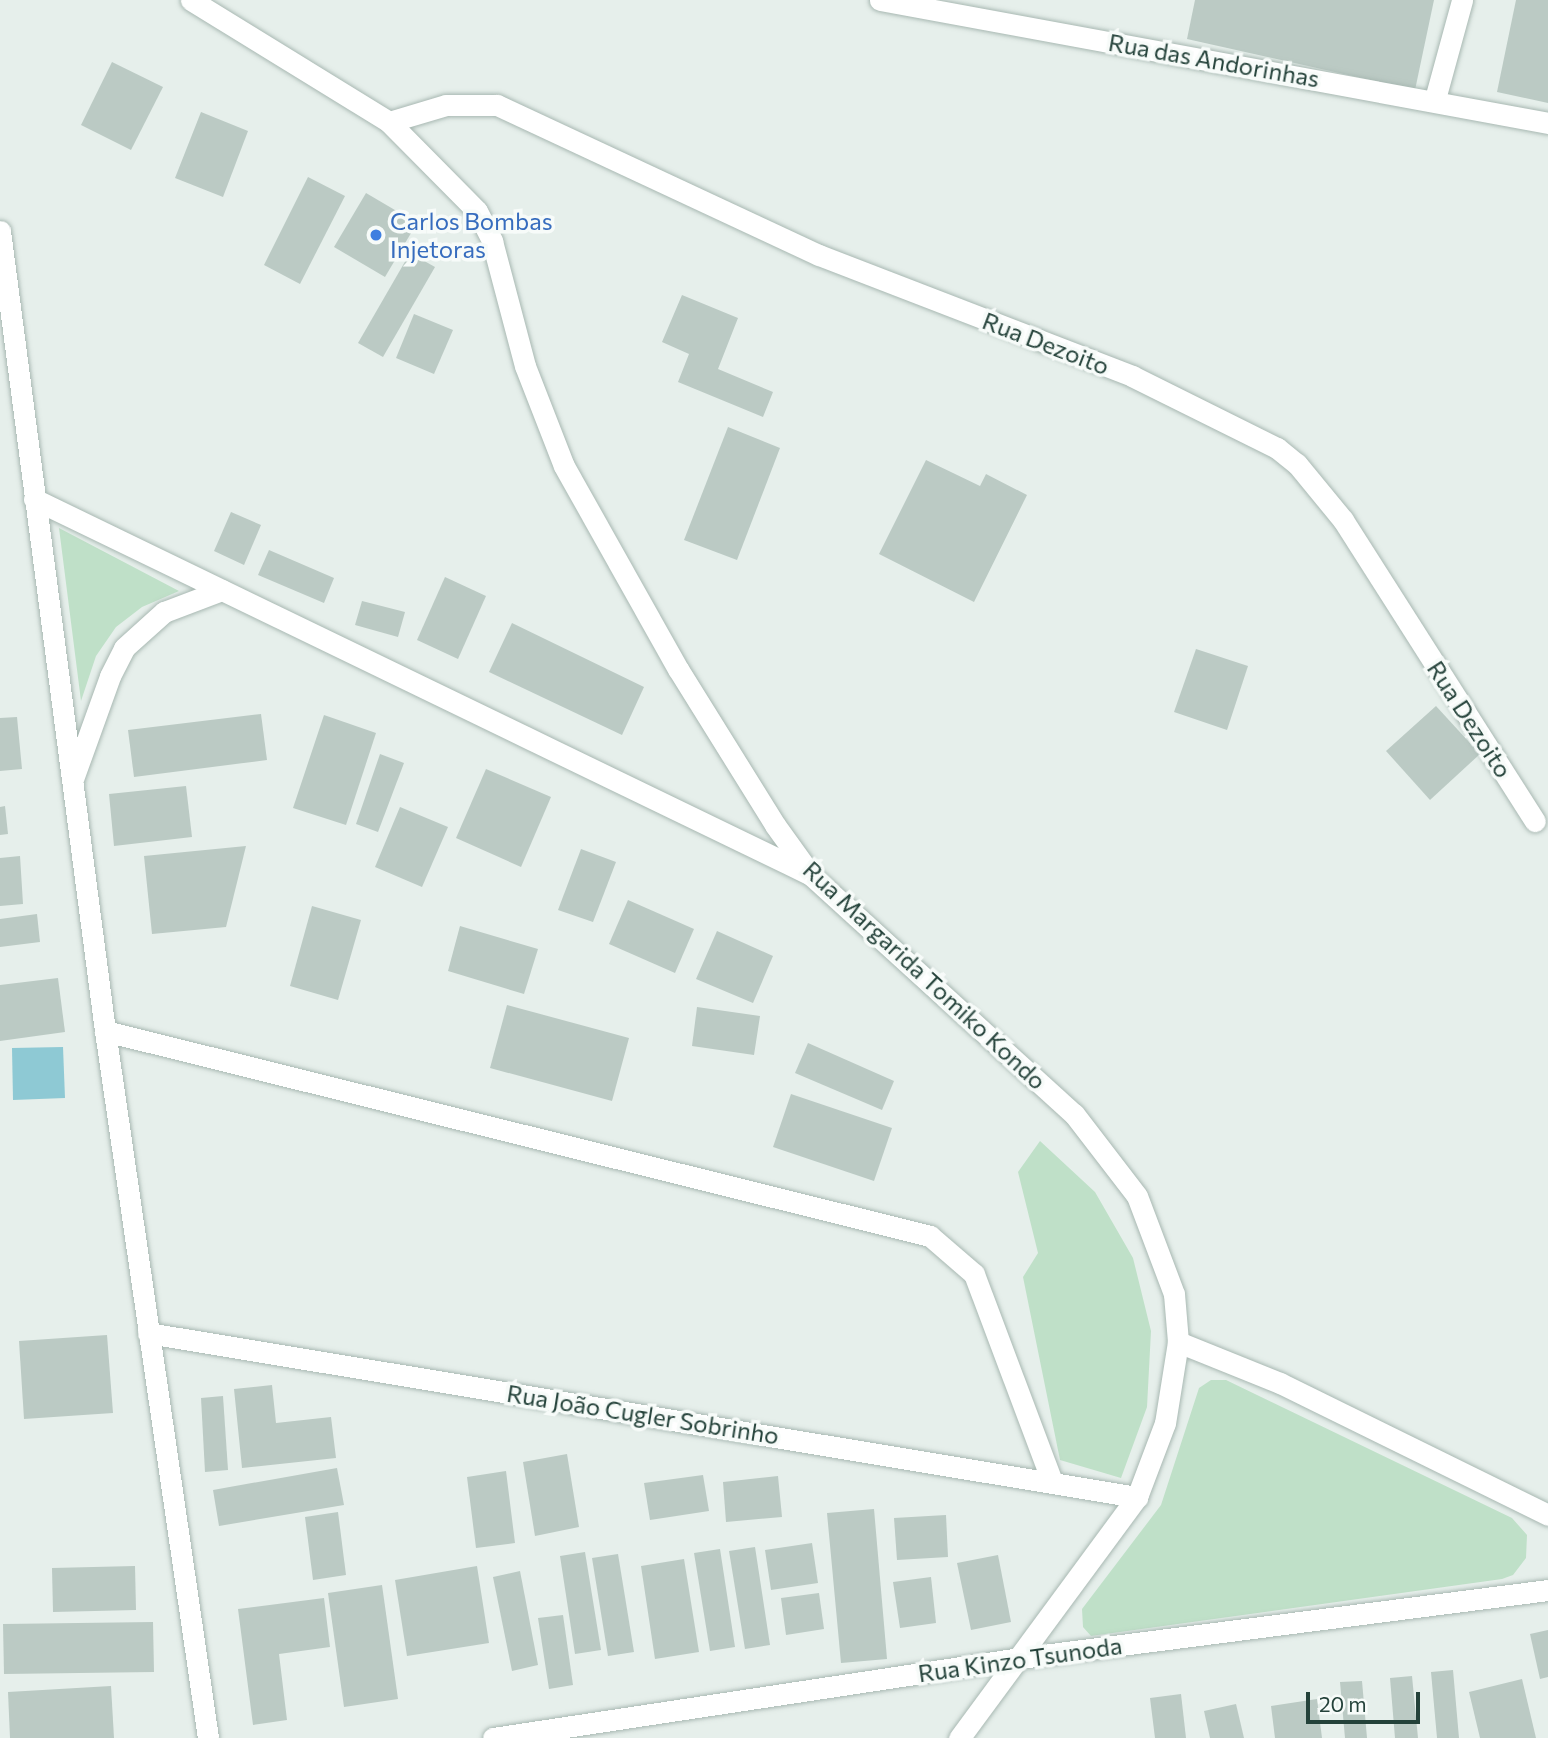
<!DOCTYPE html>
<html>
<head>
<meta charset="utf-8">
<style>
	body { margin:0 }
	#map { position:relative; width:1548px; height:1738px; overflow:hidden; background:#e6efeb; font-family:Commissioner,sans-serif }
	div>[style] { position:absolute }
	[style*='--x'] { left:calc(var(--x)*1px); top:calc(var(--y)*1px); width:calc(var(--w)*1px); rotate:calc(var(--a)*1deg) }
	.green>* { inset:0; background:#bfe0c8 }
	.water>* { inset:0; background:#8ec9d4 }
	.building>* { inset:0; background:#bbcac4 }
	.roads { filter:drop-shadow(0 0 2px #a8b8b2) drop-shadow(0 0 2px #a8b8b2) }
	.street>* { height:21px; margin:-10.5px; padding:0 10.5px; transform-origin:10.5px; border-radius:10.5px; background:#fff }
	.dots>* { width:19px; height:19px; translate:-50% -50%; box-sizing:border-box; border:4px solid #f7fbf9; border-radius:50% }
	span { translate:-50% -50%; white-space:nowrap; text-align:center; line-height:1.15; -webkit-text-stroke:7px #f7fbf9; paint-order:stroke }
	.street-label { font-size:24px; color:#24423a }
	.shop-label { font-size:24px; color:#366cbe }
	.left { translate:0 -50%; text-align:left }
	.scale { position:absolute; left:1306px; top:1692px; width:114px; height:32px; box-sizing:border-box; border:4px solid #24423a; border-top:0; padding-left:9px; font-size:21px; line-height:24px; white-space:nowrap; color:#24423a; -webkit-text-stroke:5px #f7fbf9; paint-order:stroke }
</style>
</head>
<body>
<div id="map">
	<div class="green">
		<i style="clip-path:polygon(59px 528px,179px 591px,142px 607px,116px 627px,96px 656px,81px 701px)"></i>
		<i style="clip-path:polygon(1040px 1141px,1095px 1192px,1133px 1258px,1151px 1331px,1147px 1407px,1121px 1478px,1060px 1460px,1023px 1277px,1038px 1253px,1018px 1172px)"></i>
		<i style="clip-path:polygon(1211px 1380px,1226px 1380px,1512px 1518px,1527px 1535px,1526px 1558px,1513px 1575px,1502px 1579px,1091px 1636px,1083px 1627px,1082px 1609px,1161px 1505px,1199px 1388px)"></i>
	</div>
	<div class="water">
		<i style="clip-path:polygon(63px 1047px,65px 1098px,13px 1100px,12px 1048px)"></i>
	</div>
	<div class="building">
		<i style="clip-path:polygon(1195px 0,1434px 0,1415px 90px,1187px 39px)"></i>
		<i style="clip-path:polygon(1516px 0,1548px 0,1548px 103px,1497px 92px)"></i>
		<i style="clip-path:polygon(112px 62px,163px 87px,131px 150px,81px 125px)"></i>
		<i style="clip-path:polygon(201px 112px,248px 131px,223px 197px,175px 178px)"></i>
		<i style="clip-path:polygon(308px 177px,345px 196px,300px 284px,264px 265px)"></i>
		<i style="clip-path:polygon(366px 193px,417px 223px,385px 277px,334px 247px)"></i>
		<i style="clip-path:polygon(410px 253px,435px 267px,383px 357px,358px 343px)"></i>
		<i style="clip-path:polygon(682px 295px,738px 318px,718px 369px,773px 392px,763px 417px,678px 382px,689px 354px,662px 342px)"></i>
		<i style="clip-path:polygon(414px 314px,453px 330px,434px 374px,396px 358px)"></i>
		<i style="clip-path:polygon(728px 427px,780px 448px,737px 560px,684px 540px)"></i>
		<i style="clip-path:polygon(926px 460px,980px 486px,986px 474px,1027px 495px,974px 602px,879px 554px)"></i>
		<i style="clip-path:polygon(231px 512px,261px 525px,244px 565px,214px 551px)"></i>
		<i style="clip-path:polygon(269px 550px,334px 578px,324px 603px,258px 575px)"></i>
		<i style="clip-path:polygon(445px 577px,486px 596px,458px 659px,417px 640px)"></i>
		<i style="clip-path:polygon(362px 601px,405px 612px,398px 637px,355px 625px)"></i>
		<i style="clip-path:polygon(512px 623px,644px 687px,622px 735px,489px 672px)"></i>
		<i style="clip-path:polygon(1196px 649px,1248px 666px,1227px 730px,1174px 712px)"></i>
		<i style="clip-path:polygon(1436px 706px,1480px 754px,1430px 800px,1386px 751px)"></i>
		<i style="clip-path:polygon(261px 714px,267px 760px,134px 777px,128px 730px)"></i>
		<i style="clip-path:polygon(324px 715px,376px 733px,346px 825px,293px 808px)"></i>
		<i style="clip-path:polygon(17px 717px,22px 769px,0 771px,0 718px)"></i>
		<i style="clip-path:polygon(380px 754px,404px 763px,378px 832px,356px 824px)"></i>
		<i style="clip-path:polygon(486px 769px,551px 797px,521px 867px,456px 838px)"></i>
		<i style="clip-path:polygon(186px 786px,192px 837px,114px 846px,109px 794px)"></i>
		<i style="clip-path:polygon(5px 806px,8px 834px,0 835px,0 807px)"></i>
		<i style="clip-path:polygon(400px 807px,448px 827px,422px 887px,375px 867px)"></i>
		<i style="clip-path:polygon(246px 846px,226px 927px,152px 934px,144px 856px)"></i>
		<i style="clip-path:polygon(581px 849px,616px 862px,593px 922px,558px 910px)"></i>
		<i style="clip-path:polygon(20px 856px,23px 904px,0 906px,0 858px)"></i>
		<i style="clip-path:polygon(628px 900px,694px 929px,675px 973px,609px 944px)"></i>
		<i style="clip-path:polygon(312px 906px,361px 920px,338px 1000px,290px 986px)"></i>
		<i style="clip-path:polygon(37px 914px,40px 942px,0 947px,0 919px)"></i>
		<i style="clip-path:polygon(460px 926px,538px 949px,524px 994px,448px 971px)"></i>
		<i style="clip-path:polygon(717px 931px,773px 956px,753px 1003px,696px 979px)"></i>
		<i style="clip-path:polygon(58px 978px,65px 1032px,0 1041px,0 985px)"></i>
		<i style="clip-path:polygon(507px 1005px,629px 1038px,612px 1101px,490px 1068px)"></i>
		<i style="clip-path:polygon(697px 1007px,760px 1016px,754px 1055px,692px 1046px)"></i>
		<i style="clip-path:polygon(808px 1043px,894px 1081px,882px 1110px,795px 1073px)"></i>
		<i style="clip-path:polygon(791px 1094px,892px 1128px,874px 1181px,773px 1147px)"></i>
		<i style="clip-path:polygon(107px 1335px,113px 1413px,24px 1419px,19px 1341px)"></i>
		<i style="clip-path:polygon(272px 1385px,276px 1423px,331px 1417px,336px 1458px,242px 1468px,234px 1389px)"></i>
		<i style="clip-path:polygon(223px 1396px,228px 1470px,205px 1472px,201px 1398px)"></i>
		<i style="clip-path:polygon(567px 1454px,579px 1527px,535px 1536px,523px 1462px)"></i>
		<i style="clip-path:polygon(337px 1468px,344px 1505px,219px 1526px,213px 1490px)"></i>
		<i style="clip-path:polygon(506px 1471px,515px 1543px,476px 1548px,467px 1477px)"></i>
		<i style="clip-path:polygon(703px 1475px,709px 1511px,650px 1520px,644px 1483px)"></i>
		<i style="clip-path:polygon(778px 1476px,782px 1517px,726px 1522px,723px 1482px)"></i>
		<i style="clip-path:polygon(874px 1509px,887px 1659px,841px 1663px,827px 1513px)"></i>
		<i style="clip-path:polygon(338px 1512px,346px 1575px,313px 1580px,305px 1517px)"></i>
		<i style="clip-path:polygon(946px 1515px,948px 1557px,897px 1560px,894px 1518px)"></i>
		<i style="clip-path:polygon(812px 1543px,818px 1583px,771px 1590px,765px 1550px)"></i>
		<i style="clip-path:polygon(755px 1547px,770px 1645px,745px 1649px,729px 1551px)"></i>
		<i style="clip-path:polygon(720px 1549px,735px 1647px,710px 1651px,694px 1553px)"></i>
		<i style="clip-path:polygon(585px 1552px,601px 1650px,575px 1654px,560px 1556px)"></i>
		<i style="clip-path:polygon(618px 1554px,634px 1652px,608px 1656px,592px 1558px)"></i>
		<i style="clip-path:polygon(998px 1555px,1011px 1622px,971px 1630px,957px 1563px)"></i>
		<i style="clip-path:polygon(684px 1559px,699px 1652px,655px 1659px,641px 1566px)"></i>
		<i style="clip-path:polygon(135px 1566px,136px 1610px,53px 1612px,52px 1568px)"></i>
		<i style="clip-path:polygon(477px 1566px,489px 1643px,407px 1656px,395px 1580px)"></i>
		<i style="clip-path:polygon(520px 1571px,538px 1665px,512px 1671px,493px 1577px)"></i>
		<i style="clip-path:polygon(931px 1577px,936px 1623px,900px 1628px,893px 1582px)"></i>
		<i style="clip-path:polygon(382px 1585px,398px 1699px,344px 1707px,328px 1593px)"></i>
		<i style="clip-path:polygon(819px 1593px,824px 1629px,786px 1635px,781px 1598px)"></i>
		<i style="clip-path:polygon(324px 1598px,330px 1647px,279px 1654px,287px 1720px,253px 1725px,238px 1609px)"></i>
		<i style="clip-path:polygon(563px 1615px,573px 1685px,549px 1689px,538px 1618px)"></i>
		<i style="clip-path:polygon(153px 1622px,154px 1672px,4px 1674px,3px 1624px)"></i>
		<i style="clip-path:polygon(1548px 1630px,1548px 1677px,1540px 1679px,1530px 1634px)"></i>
		<i style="clip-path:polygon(1453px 1670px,1459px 1738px,1437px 1738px,1431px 1672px)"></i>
		<i style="clip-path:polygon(1412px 1676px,1418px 1738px,1395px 1738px,1390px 1678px)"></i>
		<i style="clip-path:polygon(1522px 1679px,1536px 1738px,1480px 1738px,1469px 1692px)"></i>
		<i style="clip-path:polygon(1362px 1681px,1367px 1738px,1345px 1738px,1340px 1682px)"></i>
		<i style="clip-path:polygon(111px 1686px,114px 1738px,10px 1738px,8px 1692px)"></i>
		<i style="clip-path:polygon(1181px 1694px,1186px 1738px,1155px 1738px,1150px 1698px)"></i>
		<i style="clip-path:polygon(1317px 1699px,1322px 1738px,1275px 1738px,1271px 1706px)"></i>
		<i style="clip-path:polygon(1236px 1704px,1244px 1738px,1210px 1738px,1204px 1711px)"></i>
	</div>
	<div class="roads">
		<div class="street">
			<i style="--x:191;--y:0;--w:233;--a:31.6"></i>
			<i style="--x:389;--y:122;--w:125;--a:45.3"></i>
			<i style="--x:477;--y:211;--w:34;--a:63"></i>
			<i style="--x:492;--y:241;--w:129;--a:75.2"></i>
			<i style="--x:525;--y:366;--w:107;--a:68.7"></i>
			<i style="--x:564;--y:466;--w:233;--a:60.7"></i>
			<i style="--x:678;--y:669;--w:184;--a:58.1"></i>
			<i style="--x:775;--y:825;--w:62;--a:54.2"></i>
			<i style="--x:811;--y:875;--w:355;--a:42.3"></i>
			<i style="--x:1074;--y:1114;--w:103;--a:52.5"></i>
			<i style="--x:1137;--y:1196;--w:105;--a:69.3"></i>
			<i style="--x:1174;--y:1294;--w:48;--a:85.2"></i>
			<i style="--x:1178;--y:1342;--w:82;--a:99.1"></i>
			<i style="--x:1165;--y:1423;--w:79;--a:110.7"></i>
			<i style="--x:1137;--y:1497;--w:300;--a:126.4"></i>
			<i style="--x:880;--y:0;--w:679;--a:10.43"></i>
			<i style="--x:1435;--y:99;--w:103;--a:-74.7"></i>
			<i style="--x:389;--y:122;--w:59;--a:-16.6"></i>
			<i style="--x:446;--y:105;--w:51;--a:0"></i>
			<i style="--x:497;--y:105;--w:355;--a:25"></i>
			<i style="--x:819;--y:255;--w:336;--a:21.1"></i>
			<i style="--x:1132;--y:376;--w:162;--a:26.4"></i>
			<i style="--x:1277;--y:448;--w:26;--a:39"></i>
			<i style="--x:1297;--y:464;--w:72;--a:50.6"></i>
			<i style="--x:1343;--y:520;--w:357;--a:57.5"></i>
			<i style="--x:0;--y:231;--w:807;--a:82.52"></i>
			<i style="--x:105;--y:1031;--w:714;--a:81.71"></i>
			<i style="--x:34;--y:499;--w:861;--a:25.82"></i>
			<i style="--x:73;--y:779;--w:109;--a:-70.2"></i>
			<i style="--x:110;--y:676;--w:31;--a:-63"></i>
			<i style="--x:124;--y:648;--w:54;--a:-42"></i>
			<i style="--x:164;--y:612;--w:62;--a:-20.8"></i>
			<i style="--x:105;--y:1031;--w:850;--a:13.95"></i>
			<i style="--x:930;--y:1236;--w:58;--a:40.8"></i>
			<i style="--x:974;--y:1274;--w:222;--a:69.4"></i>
			<i style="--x:148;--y:1333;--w:1003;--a:9.42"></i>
			<i style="--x:1178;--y:1342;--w:110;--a:21.9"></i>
			<i style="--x:1280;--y:1383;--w:299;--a:26.2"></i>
			<i style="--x:493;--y:1738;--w:533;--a:-8.63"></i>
			<i style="--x:1020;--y:1658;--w:532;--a:-7.34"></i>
		</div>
	</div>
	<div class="dots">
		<i style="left:376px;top:235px;background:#3f7fe0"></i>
	</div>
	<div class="street-label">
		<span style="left:1214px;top:60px;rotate:10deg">Rua das Andorinhas</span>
		<span style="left:1046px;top:343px;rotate:21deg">Rua Dezoito</span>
		<span style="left:1470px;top:719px;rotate:57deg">Rua Dezoito</span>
		<span style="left:925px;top:975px;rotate:43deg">Rua Margarida Tomiko Kondo</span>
		<span style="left:643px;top:1414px;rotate:9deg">Rua João Cugler Sobrinho</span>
		<span style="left:1020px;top:1659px;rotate:-8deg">Rua Kinzo Tsunoda</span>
	</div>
	<div class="shop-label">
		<span class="left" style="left:390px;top:235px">Carlos Bombas<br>Injetoras</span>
	</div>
	<div class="scale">20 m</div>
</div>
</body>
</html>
